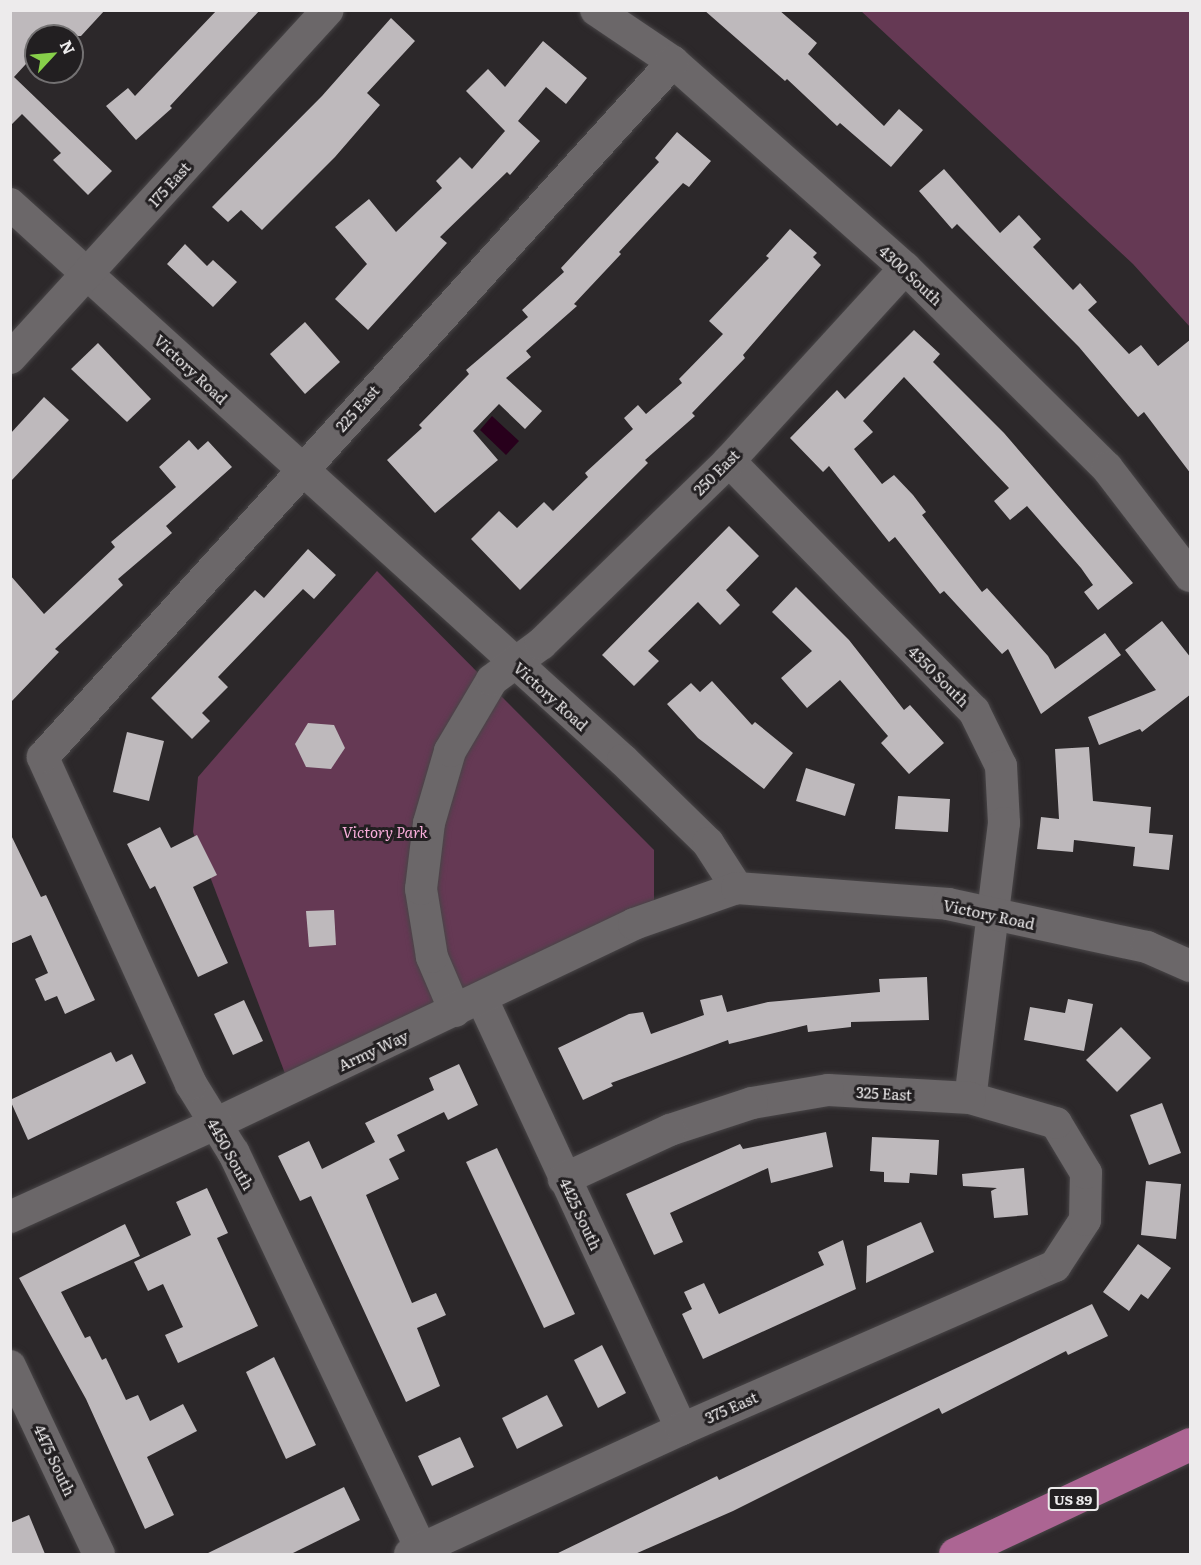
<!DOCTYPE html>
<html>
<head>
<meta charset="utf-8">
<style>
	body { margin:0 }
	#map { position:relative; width:1201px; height:1565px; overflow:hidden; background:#2c282a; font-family:Literata,serif }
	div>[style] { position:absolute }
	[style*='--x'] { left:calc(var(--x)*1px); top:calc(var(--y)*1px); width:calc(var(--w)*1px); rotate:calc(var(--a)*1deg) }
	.green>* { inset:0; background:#653954 }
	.water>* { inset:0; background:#28001c }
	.building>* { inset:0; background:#beb9bc }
	.roads { filter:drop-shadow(0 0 2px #484547) drop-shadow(0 0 2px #484547) }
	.minor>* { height:32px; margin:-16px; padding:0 16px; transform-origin:16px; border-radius:16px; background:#6b6769 }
	.major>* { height:33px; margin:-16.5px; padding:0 16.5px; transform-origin:16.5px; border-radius:16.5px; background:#ac6593 }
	span { translate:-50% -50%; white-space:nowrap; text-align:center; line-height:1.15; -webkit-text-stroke:6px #221f21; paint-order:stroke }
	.shield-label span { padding:2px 4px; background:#221f21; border:2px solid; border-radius:4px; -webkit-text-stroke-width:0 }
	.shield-label { font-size:14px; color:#edebec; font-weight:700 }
	.street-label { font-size:15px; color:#edebec }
	.park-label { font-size:15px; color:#fbafdc; font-style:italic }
	.frame { position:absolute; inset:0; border:12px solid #edebec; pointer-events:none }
	.north { position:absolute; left:24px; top:24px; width:60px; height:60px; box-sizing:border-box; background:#221f21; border:2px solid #737172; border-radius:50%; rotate:64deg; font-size:16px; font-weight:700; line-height:24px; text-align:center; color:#edebec }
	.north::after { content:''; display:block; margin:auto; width:21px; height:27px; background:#87cf4a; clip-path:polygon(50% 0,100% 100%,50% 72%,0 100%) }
</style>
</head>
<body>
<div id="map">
	<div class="green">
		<i style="clip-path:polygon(861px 11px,1190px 11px,1190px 327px,1133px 264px)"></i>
		<i style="clip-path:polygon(377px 571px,654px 850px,654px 901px,286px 1076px,193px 832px,198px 777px)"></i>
	</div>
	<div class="water">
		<i style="clip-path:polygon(492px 416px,519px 441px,506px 455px,480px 430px)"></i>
	</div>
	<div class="building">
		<i style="clip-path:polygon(10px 10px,105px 10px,81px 36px,36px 36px,36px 53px,14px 77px,112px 171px,88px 195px,53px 160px,61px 153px,22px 114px,10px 126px)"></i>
		<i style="clip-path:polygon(217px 10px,260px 10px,170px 106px,172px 108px,136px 140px,106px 106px,128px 88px,135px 96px)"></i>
		<i style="clip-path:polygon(704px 10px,779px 10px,817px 43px,808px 54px,884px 126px,899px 109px,923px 130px,891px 167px,840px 123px,837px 126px,787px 79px,785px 81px)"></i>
		<i style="clip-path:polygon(391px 18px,415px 41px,367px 93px,380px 105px,335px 157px,262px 230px,241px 210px,228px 222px,212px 207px,322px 96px)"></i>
		<i style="clip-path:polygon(543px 41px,587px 78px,566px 104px,546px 87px,518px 121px,540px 141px,510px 175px,507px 172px,440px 237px,447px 243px,368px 330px,335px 299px,367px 264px,335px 227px,369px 199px,396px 232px,442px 188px,436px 181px,460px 157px,472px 169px,505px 131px,466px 91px,488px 69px,505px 87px)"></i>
		<i style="clip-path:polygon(677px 132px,711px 161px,689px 187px,683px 183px,619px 252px,621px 254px,574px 304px,577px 306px,526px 351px,531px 357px,506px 378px,542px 411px,525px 429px,499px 404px,473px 431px,498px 460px,435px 513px,387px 460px,422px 428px,419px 425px,469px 374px,466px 370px,528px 317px,522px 310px,564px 272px,561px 268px,659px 162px,655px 158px)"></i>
		<i style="clip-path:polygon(944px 169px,1000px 233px,1019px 215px,1041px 239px,1033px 247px,1073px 290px,1080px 283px,1097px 302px,1088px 310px,1129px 354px,1141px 345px,1158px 366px,1191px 339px,1191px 474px,1144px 412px,1138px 417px,1079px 347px,957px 224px,952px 229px,919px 191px)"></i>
		<i style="clip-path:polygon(790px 229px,817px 253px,813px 257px,821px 265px,743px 355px,745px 358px,692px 413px,695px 416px,645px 460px,648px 463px,520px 590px,471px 539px,499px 511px,517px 528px,544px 502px,553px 511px,588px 477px,585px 473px,633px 429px,624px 418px,638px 405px,646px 414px,682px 383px,679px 379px,723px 334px,709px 321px,769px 258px,766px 256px)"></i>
		<i style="clip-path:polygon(185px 244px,207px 266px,213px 260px,237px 282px,213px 307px,167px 264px)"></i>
		<i style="clip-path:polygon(305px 322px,340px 362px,305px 394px,270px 354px)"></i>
		<i style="clip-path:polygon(914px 330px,940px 354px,933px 362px,1004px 433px,1133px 583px,1098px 610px,1084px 592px,1093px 585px,1081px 568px,1027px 506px,1010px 520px,994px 501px,1009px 488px,904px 377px,863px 421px,873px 432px,854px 449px,882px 484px,894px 475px,913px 495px,926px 512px,922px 515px,982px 592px,987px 588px,1048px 656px,1055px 669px,1105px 633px,1121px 655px,1041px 714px,1008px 649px,1002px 654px,944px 591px,940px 594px,895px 537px,889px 542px,829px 466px,823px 472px,790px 438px,837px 390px,845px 399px)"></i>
		<i style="clip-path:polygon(98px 343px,151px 399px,127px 422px,71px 369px)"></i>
		<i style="clip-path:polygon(44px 397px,69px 420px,10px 482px,10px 434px)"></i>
		<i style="clip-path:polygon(189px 440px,198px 450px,208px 441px,232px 467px,166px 526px,172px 533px,118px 579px,123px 585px,55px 649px,59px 652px,10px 703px,10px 575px,44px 614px,115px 547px,111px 542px,176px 487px,159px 467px)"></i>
		<i style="clip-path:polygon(729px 526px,759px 556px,726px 590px,740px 605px,720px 625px,698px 602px,648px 651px,659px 661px,634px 686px,602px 655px)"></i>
		<i style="clip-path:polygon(308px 549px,336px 575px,314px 599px,303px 589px,218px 677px,228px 687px,202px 713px,210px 721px,192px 739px,151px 698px,255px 590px,264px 598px)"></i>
		<i style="clip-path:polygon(796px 587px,849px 640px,904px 710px,910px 705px,944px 743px,909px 774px,881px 743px,888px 736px,840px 680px,807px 708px,781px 678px,812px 651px,772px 612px)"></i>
		<i style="clip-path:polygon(1162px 621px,1191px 658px,1191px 694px,1142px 732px,1140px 729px,1099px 745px,1088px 717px,1156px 690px,1125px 650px)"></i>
		<i style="clip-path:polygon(712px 681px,752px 725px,755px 722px,793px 753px,764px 789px,698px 738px,667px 704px,691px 683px,700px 692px)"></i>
		<i style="clip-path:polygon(308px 723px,334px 725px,345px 748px,331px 769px,306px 767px,295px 744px)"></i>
		<i style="clip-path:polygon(127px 732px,164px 741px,149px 801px,113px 792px)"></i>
		<i style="clip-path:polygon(1089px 747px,1093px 801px,1151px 807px,1149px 833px,1173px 835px,1169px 870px,1133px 866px,1135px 847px,1074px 840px,1073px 852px,1037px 849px,1041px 817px,1059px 819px,1055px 749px)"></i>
		<i style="clip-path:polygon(806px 768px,855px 784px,845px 816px,796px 801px)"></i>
		<i style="clip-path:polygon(898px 796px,950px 799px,948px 832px,895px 829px)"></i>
		<i style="clip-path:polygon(160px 827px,171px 848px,197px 835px,217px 875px,193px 887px,228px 963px,198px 977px,155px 886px,150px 889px,127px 844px)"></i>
		<i style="clip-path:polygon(10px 833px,41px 897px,46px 895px,95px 1000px,65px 1014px,57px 996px,45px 1001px,35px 979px,48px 973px,31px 935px,10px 944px)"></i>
		<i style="clip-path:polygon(334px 910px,336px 945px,309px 947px,306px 911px)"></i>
		<i style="clip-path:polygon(927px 977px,929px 1020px,851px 1022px,851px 1027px,808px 1032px,807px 1025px,729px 1044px,728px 1040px,611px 1083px,613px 1086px,583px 1100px,558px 1048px,629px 1014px,643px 1012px,651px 1034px,704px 1015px,700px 1000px,722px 995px,727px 1012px,768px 1002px,880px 992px,879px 979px)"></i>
		<i style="clip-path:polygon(1068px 999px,1093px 1004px,1084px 1051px,1024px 1040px,1030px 1007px,1065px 1013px)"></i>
		<i style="clip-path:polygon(244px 1000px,263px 1041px,233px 1055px,214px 1014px)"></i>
		<i style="clip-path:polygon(1121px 1027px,1151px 1058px,1117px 1092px,1086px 1060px)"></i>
		<i style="clip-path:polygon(111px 1052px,116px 1062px,132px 1054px,146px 1083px,28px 1140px,10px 1100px)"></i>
		<i style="clip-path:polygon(459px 1064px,478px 1105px,448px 1120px,444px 1112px,397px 1135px,405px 1151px,389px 1159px,399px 1179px,366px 1195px,412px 1303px,436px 1293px,446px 1315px,417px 1328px,440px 1386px,406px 1402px,311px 1196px,300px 1201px,278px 1156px,309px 1141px,322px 1169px,375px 1142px,365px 1123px,434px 1090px,429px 1078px)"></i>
		<i style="clip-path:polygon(1162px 1103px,1181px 1153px,1149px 1165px,1130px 1115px)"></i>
		<i style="clip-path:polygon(826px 1132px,833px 1167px,771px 1183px,768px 1168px,670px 1213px,683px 1242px,654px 1255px,626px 1194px,740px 1144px,743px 1149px)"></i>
		<i style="clip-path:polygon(872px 1137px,939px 1140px,937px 1175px,910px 1173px,909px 1183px,884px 1182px,884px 1172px,870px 1171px)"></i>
		<i style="clip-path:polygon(497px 1148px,575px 1314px,544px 1328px,466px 1162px)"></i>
		<i style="clip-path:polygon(1024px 1168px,1028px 1215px,994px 1218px,991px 1191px,997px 1188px,963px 1186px,962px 1174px)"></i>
		<i style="clip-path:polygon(1146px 1181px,1181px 1184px,1176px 1239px,1141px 1235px)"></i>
		<i style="clip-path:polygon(207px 1188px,228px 1233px,217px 1238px,258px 1326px,178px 1363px,165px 1335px,183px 1327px,163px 1284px,148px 1291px,134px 1262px,191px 1235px,176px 1202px)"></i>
		<i style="clip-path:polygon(921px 1222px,934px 1252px,866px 1283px,867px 1246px)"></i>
		<i style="clip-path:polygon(125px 1224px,140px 1256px,61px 1292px,85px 1338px,90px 1336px,102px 1360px,106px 1358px,126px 1400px,138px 1395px,150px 1421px,183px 1404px,197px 1431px,147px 1457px,174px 1515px,145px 1529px,86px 1399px,19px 1278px)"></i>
		<i style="clip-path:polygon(843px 1240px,856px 1289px,703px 1359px,682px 1314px,692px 1309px,684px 1292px,704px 1283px,719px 1314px,824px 1265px,818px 1252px)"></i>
		<i style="clip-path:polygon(1138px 1244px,1171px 1268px,1148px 1299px,1141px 1294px,1129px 1311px,1103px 1292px)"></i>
		<i style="clip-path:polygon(1092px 1304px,1108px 1336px,1068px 1355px,1066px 1351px,942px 1414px,939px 1408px,733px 1511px,635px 1554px,556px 1554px,717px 1476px,719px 1480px)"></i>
		<i style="clip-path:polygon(602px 1345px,626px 1393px,598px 1408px,574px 1360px)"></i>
		<i style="clip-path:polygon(274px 1357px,316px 1445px,286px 1459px,246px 1372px)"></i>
		<i style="clip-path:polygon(547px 1395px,563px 1426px,517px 1449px,502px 1418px)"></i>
		<i style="clip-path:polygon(460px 1437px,474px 1467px,432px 1486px,418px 1456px)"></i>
		<i style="clip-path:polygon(344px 1487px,360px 1520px,291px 1554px,206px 1554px)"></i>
		<i style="clip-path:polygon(29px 1515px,45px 1554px,10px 1554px,10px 1523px)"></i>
	</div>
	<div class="roads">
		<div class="minor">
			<i style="--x:596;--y:10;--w:93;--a:34"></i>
			<i style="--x:673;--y:62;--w:310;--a:41.6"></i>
			<i style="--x:905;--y:268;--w:284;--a:44.7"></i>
			<i style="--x:1107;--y:468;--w:136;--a:52.5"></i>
			<i style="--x:10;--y:204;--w:828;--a:42.21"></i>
			<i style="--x:623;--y:760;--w:119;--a:44.3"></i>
			<i style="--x:708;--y:843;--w:54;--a:57.2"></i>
			<i style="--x:10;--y:358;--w:471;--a:-47.6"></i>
			<i style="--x:729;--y:461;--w:350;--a:45.6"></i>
			<i style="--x:974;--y:711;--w:61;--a:63.9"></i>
			<i style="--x:1001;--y:766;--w:57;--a:87"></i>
			<i style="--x:1004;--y:823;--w:277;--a:97"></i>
			<i style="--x:482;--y:999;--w:474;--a:65.1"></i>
			<i style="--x:455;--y:1011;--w:59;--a:-113.1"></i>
			<i style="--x:432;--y:957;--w:69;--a:-99.2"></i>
			<i style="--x:421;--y:889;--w:66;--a:-83.1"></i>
			<i style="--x:429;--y:823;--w:75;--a:-73.7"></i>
			<i style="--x:450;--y:751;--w:82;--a:-59.4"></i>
			<i style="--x:492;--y:680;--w:61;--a:-36.3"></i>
			<i style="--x:541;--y:644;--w:262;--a:-44.2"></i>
			<i style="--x:729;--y:461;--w:261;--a:-47.6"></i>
			<i style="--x:10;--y:1217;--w:225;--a:-24.4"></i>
			<i style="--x:215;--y:1124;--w:464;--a:-25.5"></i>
			<i style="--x:634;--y:924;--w:109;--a:-19.3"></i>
			<i style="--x:737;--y:888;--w:212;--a:4.3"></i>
			<i style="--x:948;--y:904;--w:204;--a:12.2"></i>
			<i style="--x:1147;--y:947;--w:47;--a:23.8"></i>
			<i style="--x:10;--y:1366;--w:208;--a:64.7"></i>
			<i style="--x:421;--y:1549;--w:439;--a:-115.3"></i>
			<i style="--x:233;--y:1152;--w:80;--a:-121.7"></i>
			<i style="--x:191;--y:1084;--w:359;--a:-114.4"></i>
			<i style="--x:43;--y:757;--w:938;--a:-47.81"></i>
			<i style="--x:410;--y:1554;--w:299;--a:-24.7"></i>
			<i style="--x:682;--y:1429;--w:407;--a:-23.6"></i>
			<i style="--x:1055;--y:1266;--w:55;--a:-56.9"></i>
			<i style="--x:1085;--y:1220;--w:47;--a:-88.8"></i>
			<i style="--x:1086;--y:1173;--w:58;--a:-121"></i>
			<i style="--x:1056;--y:1123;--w:90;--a:-163.8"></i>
			<i style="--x:970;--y:1098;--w:142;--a:-176.8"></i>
			<i style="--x:828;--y:1090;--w:77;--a:170.3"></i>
			<i style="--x:752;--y:1103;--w:86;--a:161.8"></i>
			<i style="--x:670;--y:1130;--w:117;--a:155.2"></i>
		</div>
		<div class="major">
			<i style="--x:955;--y:1554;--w:259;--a:-25.1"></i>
		</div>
	</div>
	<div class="shield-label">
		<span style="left:1073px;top:1499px">US 89</span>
	</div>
	<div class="street-label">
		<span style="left:169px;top:184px;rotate:-48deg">175 East</span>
		<span style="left:911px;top:275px;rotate:43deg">4300 South</span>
		<span style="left:191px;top:369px;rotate:43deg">Victory Road</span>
		<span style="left:357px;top:408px;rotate:-48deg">225 East</span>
		<span style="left:716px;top:472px;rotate:-45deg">250 East</span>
		<span style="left:939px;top:676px;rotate:45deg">4350 South</span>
		<span style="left:551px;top:696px;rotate:42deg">Victory Road</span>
		<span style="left:989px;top:914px;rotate:12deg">Victory Road</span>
		<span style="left:373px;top:1050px;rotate:-25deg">Army Way</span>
		<span style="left:884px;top:1093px;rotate:3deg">325 East</span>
		<span style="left:231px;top:1154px;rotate:61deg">4450 South</span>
		<span style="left:581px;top:1214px;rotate:65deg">4425 South</span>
		<span style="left:731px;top:1407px;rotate:-24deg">375 East</span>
		<span style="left:55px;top:1460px;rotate:65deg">4475 South</span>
	</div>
	<div class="park-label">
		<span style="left:385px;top:832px">Victory Park</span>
	</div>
	<div class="frame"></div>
	<div class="north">N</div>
</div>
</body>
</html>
